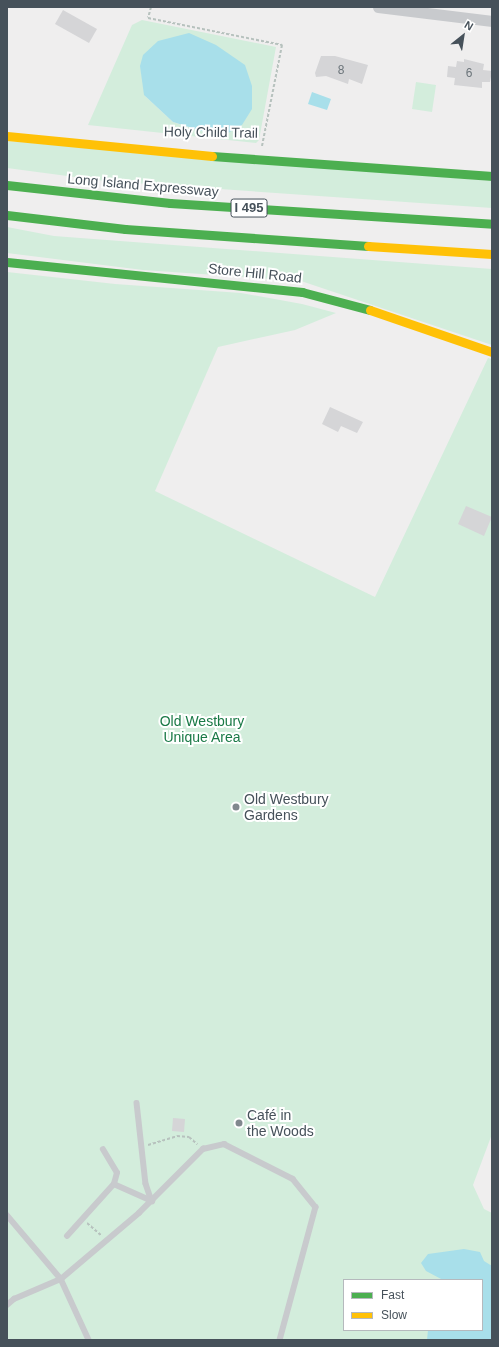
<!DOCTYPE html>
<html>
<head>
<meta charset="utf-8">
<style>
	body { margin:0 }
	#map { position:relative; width:499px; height:1347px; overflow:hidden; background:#efeeee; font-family:Arial,sans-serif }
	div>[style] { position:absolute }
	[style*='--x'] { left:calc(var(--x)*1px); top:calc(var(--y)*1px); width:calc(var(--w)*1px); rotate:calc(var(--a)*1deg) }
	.green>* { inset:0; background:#d3eddc }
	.water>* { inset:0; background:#a8dfea }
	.building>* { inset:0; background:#d5d5d7 }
	.path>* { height:2px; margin-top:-1px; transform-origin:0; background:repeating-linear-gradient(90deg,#b7c2be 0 3px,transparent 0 5px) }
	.lane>* { height:5.5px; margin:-2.75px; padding:0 2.75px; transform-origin:2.75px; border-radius:2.75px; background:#c8cacd }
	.street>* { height:11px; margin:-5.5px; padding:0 5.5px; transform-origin:5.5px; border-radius:5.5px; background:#c8cacd }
	.fast>* { height:9px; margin:-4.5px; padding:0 4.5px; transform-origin:4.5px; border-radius:4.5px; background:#4caf50 }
	.slow>* { height:9px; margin:-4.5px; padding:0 4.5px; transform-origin:4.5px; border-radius:4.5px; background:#ffc107 }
	.dots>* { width:11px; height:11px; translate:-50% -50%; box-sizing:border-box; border:2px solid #fff; border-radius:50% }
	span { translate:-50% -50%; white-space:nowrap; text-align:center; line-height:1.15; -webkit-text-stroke:4px #fff; paint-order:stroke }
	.number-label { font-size:12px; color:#6b747a }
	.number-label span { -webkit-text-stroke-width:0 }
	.shield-label span { padding:1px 3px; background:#fff; border:1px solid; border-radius:3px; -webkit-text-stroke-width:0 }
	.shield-label { font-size:13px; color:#46515a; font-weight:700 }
	.street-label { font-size:14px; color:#46515a }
	.park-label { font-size:14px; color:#197946 }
	.poi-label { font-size:14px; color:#46515a }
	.left { translate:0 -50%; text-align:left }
	.frame { position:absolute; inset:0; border:8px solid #46515a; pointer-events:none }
	.legend { position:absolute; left:343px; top:1279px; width:140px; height:52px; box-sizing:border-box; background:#fff; border:1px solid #b5b9bd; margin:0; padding:5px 7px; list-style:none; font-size:12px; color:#46515a }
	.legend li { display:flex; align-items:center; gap:8px; height:20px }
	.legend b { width:20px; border:1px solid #b5b9bd }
	.north { position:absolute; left:443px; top:16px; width:40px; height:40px; -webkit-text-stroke:3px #fff; paint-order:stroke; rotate:30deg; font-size:11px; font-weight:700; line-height:16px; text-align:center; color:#46515a }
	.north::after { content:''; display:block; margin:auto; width:14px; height:18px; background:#46515a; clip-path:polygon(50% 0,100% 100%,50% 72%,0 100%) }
</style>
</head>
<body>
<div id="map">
	<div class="green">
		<i style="clip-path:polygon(evenodd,142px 20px,276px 47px,259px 140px,256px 143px,88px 125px,132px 25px,142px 20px,144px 95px,197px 130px,173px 122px,144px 95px)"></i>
		<i style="clip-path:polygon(416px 82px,436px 85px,432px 112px,412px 109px)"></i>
		<i style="clip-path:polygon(7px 141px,492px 181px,492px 208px,105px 181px,7px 168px)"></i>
		<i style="clip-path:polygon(7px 227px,54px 236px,492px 269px,492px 345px,301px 281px,143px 270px,7px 253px)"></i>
		<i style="clip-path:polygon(evenodd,7px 272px,115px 284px,241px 293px,302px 304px,336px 313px,295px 330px,218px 347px,155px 491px,375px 597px,488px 358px,492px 359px,492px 1134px,473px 1185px,484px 1209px,492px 1213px,492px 1340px,7px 1340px,7px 272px,344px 1280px,482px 1280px,482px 1330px,344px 1330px,344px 1280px)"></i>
	</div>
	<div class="water">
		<i style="clip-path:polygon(189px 33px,216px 45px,245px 65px,252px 86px,252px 109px,242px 125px,221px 137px,173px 122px,144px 95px,140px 66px,143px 55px,158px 41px)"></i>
		<i style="clip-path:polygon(312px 92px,331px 99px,327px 110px,308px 104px)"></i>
		<i style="clip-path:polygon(464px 1249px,480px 1252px,484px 1261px,492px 1266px,492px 1340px,427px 1340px,428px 1330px,482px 1330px,482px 1280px,443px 1280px,426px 1271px,421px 1263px,428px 1254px)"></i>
	</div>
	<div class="building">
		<i style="clip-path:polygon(63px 10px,97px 29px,89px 43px,55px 24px)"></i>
		<i style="clip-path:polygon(321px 56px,335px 56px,368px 65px,362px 84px,349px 79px,348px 84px,326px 76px,316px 77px,315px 73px)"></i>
		<i style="clip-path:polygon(464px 59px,484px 64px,483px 70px,492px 71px,490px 82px,482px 82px,482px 88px,454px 85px,455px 78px,447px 77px,448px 66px,456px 67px,457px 61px,464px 62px)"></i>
		<i style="clip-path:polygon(330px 407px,363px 422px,357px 433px,341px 426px,338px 432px,322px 424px)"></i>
		<i style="clip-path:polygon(466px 506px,492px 517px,484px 536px,458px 524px)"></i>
		<i style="clip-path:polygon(173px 1118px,185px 1119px,184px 1132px,172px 1131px)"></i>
	</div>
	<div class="path">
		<i style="--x:151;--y:7;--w:11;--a:105"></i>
		<i style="--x:148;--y:18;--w:137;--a:11.4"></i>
		<i style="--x:282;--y:45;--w:103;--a:101.2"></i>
		<i style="--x:148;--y:1145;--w:30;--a:-17"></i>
		<i style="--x:177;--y:1136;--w:12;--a:5"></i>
		<i style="--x:189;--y:1137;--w:11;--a:41"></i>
		<i style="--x:87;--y:1223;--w:20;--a:41"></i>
	</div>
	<div class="lane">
		<i style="--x:137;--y:1103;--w:81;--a:83.7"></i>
		<i style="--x:146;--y:1184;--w:18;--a:71"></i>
		<i style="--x:114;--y:1184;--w:42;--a:24.1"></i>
		<i style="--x:7;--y:1215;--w:84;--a:49.8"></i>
		<i style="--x:61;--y:1279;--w:67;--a:65.3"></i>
		<i style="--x:67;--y:1236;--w:70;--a:-47.9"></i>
		<i style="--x:114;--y:1184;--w:11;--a:-75"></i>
		<i style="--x:117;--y:1173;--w:27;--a:-121"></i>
		<i style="--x:7;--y:1305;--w:9;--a:-41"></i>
		<i style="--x:14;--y:1299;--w:51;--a:-23.1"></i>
		<i style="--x:61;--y:1279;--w:102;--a:-40.2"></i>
		<i style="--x:139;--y:1213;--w:91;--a:-45"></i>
		<i style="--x:203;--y:1149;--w:22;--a:-13"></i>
		<i style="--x:224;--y:1144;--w:77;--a:26.9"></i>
		<i style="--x:293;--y:1179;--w:36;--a:51"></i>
		<i style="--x:316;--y:1207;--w:138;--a:105.1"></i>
	</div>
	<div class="street">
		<i style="--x:378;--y:7;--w:115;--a:7"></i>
	</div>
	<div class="fast">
		<i style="--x:212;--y:156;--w:281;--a:4.1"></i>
		<i style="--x:7;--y:185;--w:164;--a:6.3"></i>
		<i style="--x:170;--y:203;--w:323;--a:3.7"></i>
		<i style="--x:7;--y:215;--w:119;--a:6.8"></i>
		<i style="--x:125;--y:229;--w:244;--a:4"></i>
		<i style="--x:7;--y:262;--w:297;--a:5.8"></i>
		<i style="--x:302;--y:292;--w:70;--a:14.8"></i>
	</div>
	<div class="slow">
		<i style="--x:7;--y:136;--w:206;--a:5.6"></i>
		<i style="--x:368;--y:246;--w:124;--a:3.7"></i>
		<i style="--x:370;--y:310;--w:129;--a:19"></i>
	</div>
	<div class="dots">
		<i style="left:236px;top:807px;background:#81888e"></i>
		<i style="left:239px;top:1123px;background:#81888e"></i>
	</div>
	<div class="number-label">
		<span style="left:341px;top:71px">8</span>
		<span style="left:469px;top:74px">6</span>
	</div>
	<div class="shield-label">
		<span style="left:249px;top:208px">I 495</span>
	</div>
	<div class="street-label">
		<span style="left:211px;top:132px;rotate:1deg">Holy Child Trail</span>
		<span style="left:143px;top:185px;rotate:5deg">Long Island Expressway</span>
		<span style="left:255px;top:273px;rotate:6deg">Store Hill Road</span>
	</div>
	<div class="park-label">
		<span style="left:202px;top:729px">Old Westbury<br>Unique Area</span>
	</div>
	<div class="poi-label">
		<span class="left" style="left:244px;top:807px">Old Westbury<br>Gardens</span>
		<span class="left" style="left:247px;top:1123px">Café in<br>the Woods</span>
	</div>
	<div class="frame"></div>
	<ul class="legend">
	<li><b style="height:5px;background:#4caf50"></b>Fast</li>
	<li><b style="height:5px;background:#ffc107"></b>Slow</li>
	</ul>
	<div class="north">N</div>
</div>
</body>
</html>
